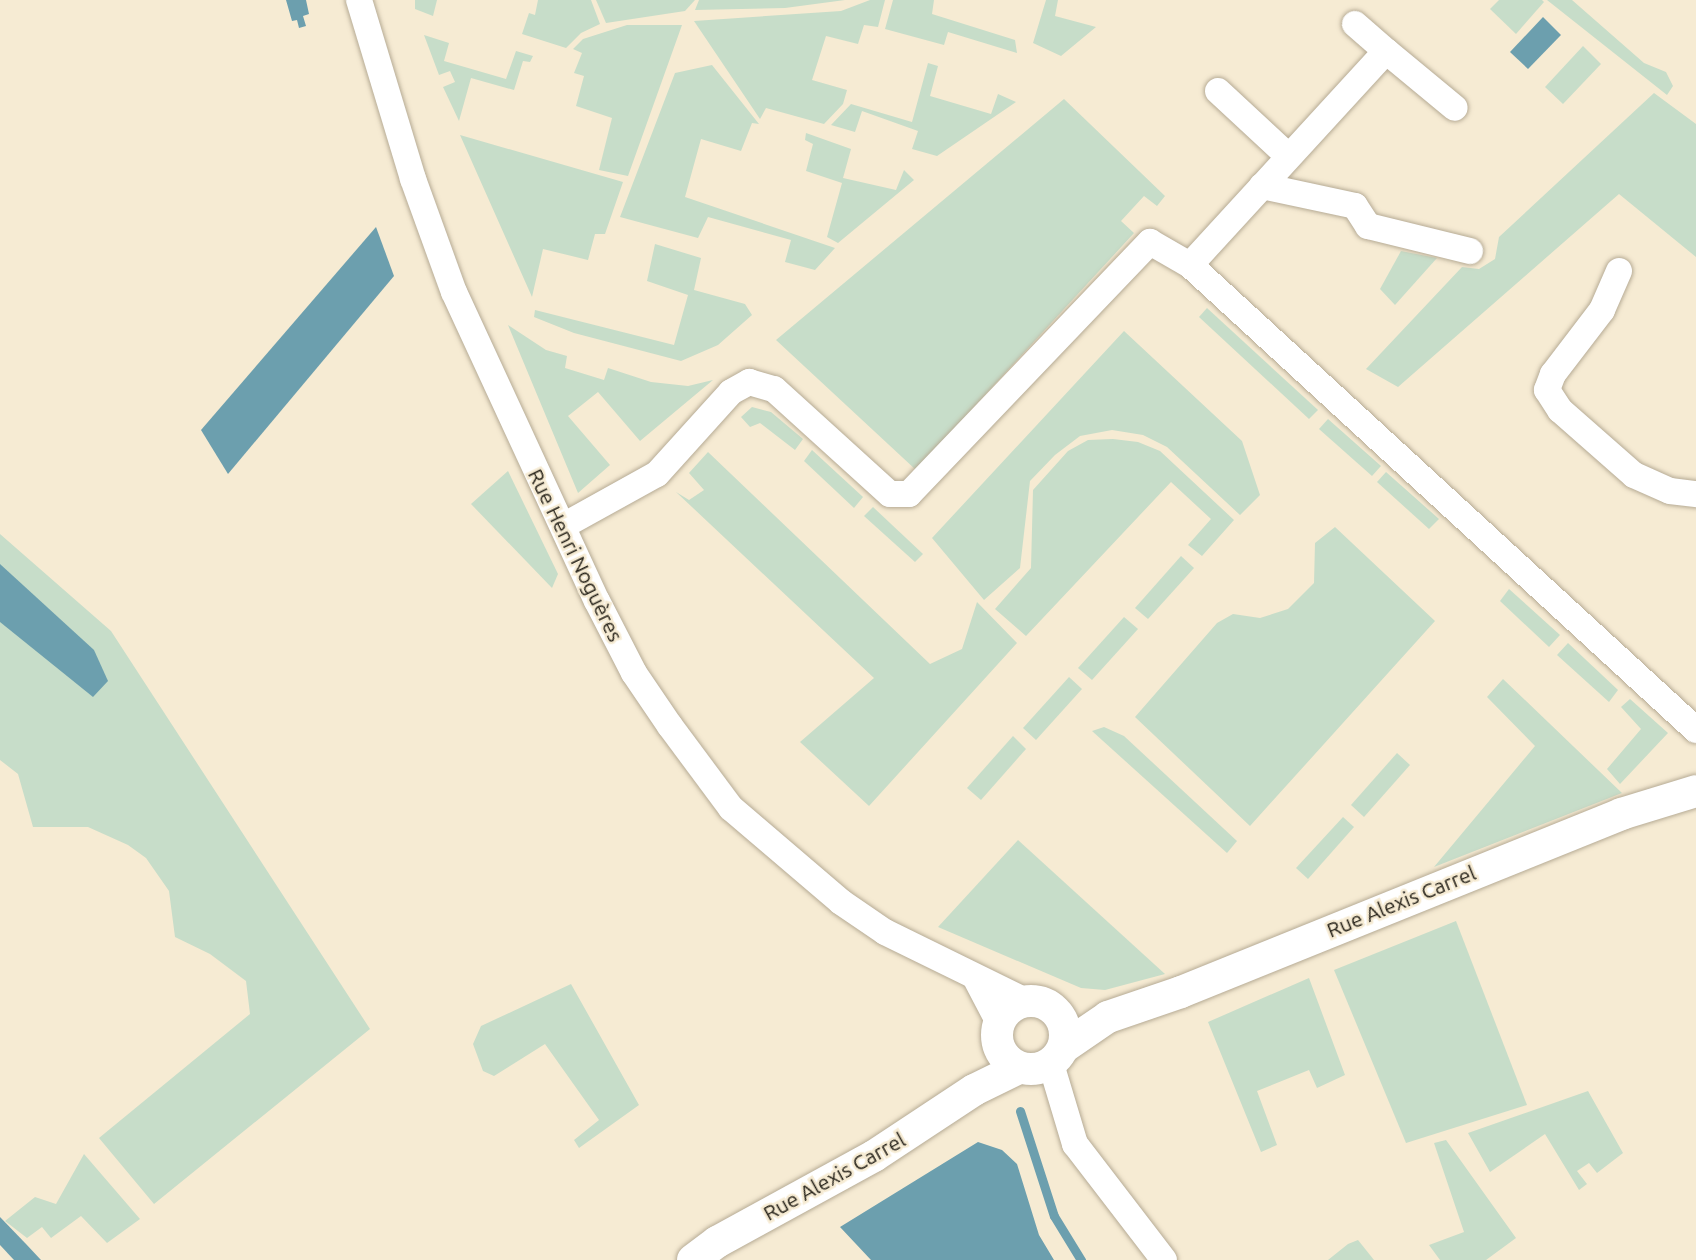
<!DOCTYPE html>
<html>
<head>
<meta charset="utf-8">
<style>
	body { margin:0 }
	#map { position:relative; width:1696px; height:1260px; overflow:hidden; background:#f6ebd3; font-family:Ubuntu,sans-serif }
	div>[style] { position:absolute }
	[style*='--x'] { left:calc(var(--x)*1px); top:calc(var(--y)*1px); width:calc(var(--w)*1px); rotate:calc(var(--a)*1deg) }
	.green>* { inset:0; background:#c7ddc9 }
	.water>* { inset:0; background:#6c9fae }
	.stream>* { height:9px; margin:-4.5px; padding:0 4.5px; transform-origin:4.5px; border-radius:4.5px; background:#6c9fae }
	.roads { filter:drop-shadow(0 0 2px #b6ab95) drop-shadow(0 0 2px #b6ab95) }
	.minor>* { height:26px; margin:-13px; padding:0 13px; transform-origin:13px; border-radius:13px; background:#fff }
	.tertiary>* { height:32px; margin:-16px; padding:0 16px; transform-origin:16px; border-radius:16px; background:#fff }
	.tertiary>.ring { margin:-16px; padding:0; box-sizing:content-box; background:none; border:32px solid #fff; border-radius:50% }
	span { translate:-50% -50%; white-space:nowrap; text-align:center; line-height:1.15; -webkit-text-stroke:5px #f6ebd3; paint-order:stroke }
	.street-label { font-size:21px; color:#27231a }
</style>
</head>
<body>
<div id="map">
	<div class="green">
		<i style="clip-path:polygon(415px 0,437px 0,433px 16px,415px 9px)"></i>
		<i style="clip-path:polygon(538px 0,591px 0,600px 24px,581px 33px,566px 48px,522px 34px,529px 13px,535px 15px)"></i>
		<i style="clip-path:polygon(596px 0,695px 0,685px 11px,606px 23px)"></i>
		<i style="clip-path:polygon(699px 0,845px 0,785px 8px,695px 10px)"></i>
		<i style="clip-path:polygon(870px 0,885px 0,878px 27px,864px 25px,858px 44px,826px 36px,812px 80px,847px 90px,843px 104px,824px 124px,766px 108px,760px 119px,694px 21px,841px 11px)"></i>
		<i style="clip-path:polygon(893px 0,934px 0,932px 14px,1015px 40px,1017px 53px,948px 32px,944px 45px,885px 29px)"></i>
		<i style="clip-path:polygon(1046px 0,1058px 0,1055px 16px,1096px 27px,1061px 56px,1033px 43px)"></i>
		<i style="clip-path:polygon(1499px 0,1542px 0,1544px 2px,1516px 34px,1490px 9px)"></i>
		<i style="clip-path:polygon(1547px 0,1572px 0,1644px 63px,1666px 72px,1673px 86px,1667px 95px)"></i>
		<i style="clip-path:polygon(627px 25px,682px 25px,628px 176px,599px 170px,612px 118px,576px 106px,584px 76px,574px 73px,582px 53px,573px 49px,583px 39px)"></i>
		<i style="clip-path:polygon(424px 35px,449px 43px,444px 61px,506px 79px,516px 51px,533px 56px,530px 62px,523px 61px,514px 90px,471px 78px,459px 121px,443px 87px,455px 82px,450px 71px,439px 75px)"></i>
		<i style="clip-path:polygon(1583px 46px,1601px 64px,1563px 104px,1545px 87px)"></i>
		<i style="clip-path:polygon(928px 63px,938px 66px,930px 96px,991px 114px,998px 94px,1016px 102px,937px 156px,912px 149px,918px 131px,862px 111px,855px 132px,831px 125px,851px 104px,912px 122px)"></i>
		<i style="clip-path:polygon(712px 65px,759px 124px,752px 123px,741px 151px,701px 139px,685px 197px,835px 248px,815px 270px,785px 262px,791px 240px,708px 217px,698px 238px,620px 217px,675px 73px)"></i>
		<i style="clip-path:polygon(1654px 93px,1696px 124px,1696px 257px,1619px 194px,1398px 387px,1366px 369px,1462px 267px,1479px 269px,1495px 259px,1499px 237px)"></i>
		<i style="clip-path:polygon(1064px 99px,1165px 196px,1157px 206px,1144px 196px,1121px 221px,1134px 233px,916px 470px,776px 340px)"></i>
		<i style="clip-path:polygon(806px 133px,851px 149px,843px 178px,896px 190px,904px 170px,914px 180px,838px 243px,827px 237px,842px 183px,806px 171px,813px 144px,805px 140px)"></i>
		<i style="clip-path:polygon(460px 135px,623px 182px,605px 234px,595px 234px,588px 260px,543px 249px,532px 297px)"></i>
		<i style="clip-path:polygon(655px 244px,701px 258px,694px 290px,745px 304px,752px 315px,718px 345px,681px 361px,574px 333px,534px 317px,535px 310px,674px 345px,688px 295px,647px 281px)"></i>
		<i style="clip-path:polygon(1401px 251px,1437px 258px,1395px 305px,1380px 289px)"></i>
		<i style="clip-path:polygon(1207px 308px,1318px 410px,1309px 419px,1199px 317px)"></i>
		<i style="clip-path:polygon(508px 325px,546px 350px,567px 356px,565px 368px,604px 380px,608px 368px,651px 382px,688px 386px,713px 380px,640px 441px,598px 392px,568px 416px,610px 465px,578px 493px)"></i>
		<i style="clip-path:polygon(1124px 331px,1242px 441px,1260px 495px,1240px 515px,1167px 447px,1143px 435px,1112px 430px,1080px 436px,1055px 455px,1030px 481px,1020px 568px,984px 600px,932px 538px)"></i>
		<i style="clip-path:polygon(752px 407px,771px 412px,803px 439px,795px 450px,760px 423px,750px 427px,741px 417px)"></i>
		<i style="clip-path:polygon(1328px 419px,1381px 466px,1372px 476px,1319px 429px)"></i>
		<i style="clip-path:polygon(1113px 439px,1138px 442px,1160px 451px,1234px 520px,1202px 556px,1188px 545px,1211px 519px,1171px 482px,1026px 636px,995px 609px,1031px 568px,1033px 490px,1068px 451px,1088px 440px)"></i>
		<i style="clip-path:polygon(812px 450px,863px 497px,854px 508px,804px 461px)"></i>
		<i style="clip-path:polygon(708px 452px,930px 664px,962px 649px,977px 602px,1017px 643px,869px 806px,800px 742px,874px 678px,676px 492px,689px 500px,704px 490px,689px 473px)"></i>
		<i style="clip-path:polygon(508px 471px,558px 574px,552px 588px,471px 504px)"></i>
		<i style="clip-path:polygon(1386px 472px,1439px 519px,1429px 529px,1377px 482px)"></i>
		<i style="clip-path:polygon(873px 507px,923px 554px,915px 562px,864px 516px)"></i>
		<i style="clip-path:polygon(1335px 527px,1435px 621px,1250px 826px,1135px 717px,1217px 623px,1233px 614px,1260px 618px,1288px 609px,1314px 583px,1315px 543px)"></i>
		<i style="clip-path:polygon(0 534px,111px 631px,370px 1029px,154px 1204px,99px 1138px,250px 1014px,246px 981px,210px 954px,175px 937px,169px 891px,146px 858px,128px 845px,88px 827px,33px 827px,18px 774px,0 760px)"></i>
		<i style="clip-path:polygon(1181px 556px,1194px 568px,1148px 619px,1135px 608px)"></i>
		<i style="clip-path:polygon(1509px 589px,1560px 635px,1549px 647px,1500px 601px)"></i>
		<i style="clip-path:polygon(1124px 617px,1138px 629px,1092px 680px,1078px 668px)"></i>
		<i style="clip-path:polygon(1568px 643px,1618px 690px,1609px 702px,1557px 655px)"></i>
		<i style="clip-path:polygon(1069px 677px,1082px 689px,1036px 740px,1023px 728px)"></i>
		<i style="clip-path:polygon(1503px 679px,1622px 793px,1434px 867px,1535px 746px,1487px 697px)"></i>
		<i style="clip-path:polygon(1630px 699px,1668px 733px,1620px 784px,1607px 769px,1641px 729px,1621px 707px)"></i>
		<i style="clip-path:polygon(1104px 727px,1124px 736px,1237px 841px,1227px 853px,1092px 731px)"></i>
		<i style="clip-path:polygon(1013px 736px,1026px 749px,981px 800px,967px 788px)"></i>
		<i style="clip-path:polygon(1397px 753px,1410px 765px,1364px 817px,1351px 805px)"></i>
		<i style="clip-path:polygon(1343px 817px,1354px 827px,1308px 879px,1296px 868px)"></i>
		<i style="clip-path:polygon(1018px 840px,1165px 974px,1105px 990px,1081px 988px,938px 927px)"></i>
		<i style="clip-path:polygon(1456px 921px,1527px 1105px,1406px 1143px,1334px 970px)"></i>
		<i style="clip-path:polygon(1309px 978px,1345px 1075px,1317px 1088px,1309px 1070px,1257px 1091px,1277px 1145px,1261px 1152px,1208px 1022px)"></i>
		<i style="clip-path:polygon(571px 984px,639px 1105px,579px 1148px,574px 1140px,599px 1120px,545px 1044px,494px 1076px,483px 1071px,473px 1044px,481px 1026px)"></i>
		<i style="clip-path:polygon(1588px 1091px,1623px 1153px,1597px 1173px,1589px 1163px,1577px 1171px,1587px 1184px,1579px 1190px,1545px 1134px,1490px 1172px,1468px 1133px)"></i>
		<i style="clip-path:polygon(1446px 1140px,1516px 1238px,1486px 1260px,1440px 1260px,1429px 1245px,1464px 1232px,1434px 1143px)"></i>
		<i style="clip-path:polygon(84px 1154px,140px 1219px,107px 1243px,81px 1216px,51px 1238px,42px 1227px,27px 1238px,5px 1221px,35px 1197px,56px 1204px)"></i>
		<i style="clip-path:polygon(1358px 1240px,1374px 1260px,1328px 1260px,1348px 1244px)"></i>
	</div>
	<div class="water">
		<i style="clip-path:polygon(286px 0,306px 0,309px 14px,303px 16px,306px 26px,299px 28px,297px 20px,292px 21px)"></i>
		<i style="clip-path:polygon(1543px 17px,1561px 35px,1528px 69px,1510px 52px)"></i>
		<i style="clip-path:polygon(376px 227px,394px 276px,228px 474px,201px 430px)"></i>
		<i style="clip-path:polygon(0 564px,94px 650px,108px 681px,93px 697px,0 622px)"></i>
		<i style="clip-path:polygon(978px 1142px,1002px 1150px,1017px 1164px,1039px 1235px,1054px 1260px,871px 1260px,840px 1227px)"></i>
		<i style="clip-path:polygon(0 1217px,26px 1244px,41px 1260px,14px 1260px,0 1245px)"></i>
	</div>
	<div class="stream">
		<i style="--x:1020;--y:1111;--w:110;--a:72.1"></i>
		<i style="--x:1054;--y:1216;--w:52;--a:58.5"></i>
	</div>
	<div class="roads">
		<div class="minor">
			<i style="--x:359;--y:0;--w:187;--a:73.2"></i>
			<i style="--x:413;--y:179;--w:120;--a:70.1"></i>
			<i style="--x:454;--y:292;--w:340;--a:65.2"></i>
			<i style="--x:597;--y:601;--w:81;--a:62.8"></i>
			<i style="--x:634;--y:673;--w:64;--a:55.8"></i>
			<i style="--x:670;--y:726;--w:102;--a:53.4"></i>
			<i style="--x:731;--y:808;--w:145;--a:40.5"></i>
			<i style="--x:841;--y:902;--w:53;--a:34.3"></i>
			<i style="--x:885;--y:932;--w:157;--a:26.1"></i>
			<i style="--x:1355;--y:24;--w:41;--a:41.1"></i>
			<i style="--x:1218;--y:91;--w:96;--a:42.9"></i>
			<i style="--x:1262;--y:186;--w:95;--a:12.1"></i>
			<i style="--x:1355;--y:206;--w:24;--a:57"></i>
			<i style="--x:1368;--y:226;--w:105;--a:13.8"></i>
			<i style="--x:1190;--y:265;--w:290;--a:-47.5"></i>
			<i style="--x:1386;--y:51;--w:89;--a:39.6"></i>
			<i style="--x:1619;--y:271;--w:43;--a:113.6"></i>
			<i style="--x:1602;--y:310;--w:81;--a:127.4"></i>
			<i style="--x:1553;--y:374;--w:17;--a:111"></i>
			<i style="--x:1547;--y:390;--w:24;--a:57"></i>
			<i style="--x:1560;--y:410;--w:98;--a:41.3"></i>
			<i style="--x:1634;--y:475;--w:39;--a:24"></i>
			<i style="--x:1670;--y:491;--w:26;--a:7"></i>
			<i style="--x:563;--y:526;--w:107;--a:-29"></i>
			<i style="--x:657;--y:474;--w:110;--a:-47.9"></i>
			<i style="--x:731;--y:392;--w:21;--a:-29"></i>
			<i style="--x:749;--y:382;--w:26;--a:16"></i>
			<i style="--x:774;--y:389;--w:156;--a:42.2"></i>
			<i style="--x:890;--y:494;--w:19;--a:0"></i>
			<i style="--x:909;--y:494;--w:349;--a:-46.3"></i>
			<i style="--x:1150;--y:242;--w:46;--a:29.9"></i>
			<i style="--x:1190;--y:265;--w:687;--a:42.58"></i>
			<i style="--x:975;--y:977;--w:52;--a:62.4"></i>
			<i style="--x:1051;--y:1064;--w:84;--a:73.3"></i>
			<i style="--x:1075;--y:1144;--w:146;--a:52.5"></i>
		</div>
		<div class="tertiary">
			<i class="ring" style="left:997px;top:1001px;width:36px;height:36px"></i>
			<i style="--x:1064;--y:1047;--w:53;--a:-34.3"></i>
			<i style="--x:1108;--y:1017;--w:77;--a:-18.9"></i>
			<i style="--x:1181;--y:992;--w:475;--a:-22"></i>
			<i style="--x:1621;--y:814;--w:78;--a:-17"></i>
			<i style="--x:693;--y:1260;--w:30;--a:-37"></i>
			<i style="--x:717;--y:1242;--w:179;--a:-28.7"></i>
			<i style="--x:874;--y:1156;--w:120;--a:-33.4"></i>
			<i style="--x:974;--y:1090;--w:50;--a:-26.1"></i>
		</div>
	</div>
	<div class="street-label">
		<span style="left:576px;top:555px;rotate:64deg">Rue Henri Noguères</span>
		<span style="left:1401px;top:901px;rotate:-22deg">Rue Alexis Carrel</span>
		<span style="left:834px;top:1176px;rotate:-29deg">Rue Alexis Carrel</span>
	</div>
</div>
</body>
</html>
